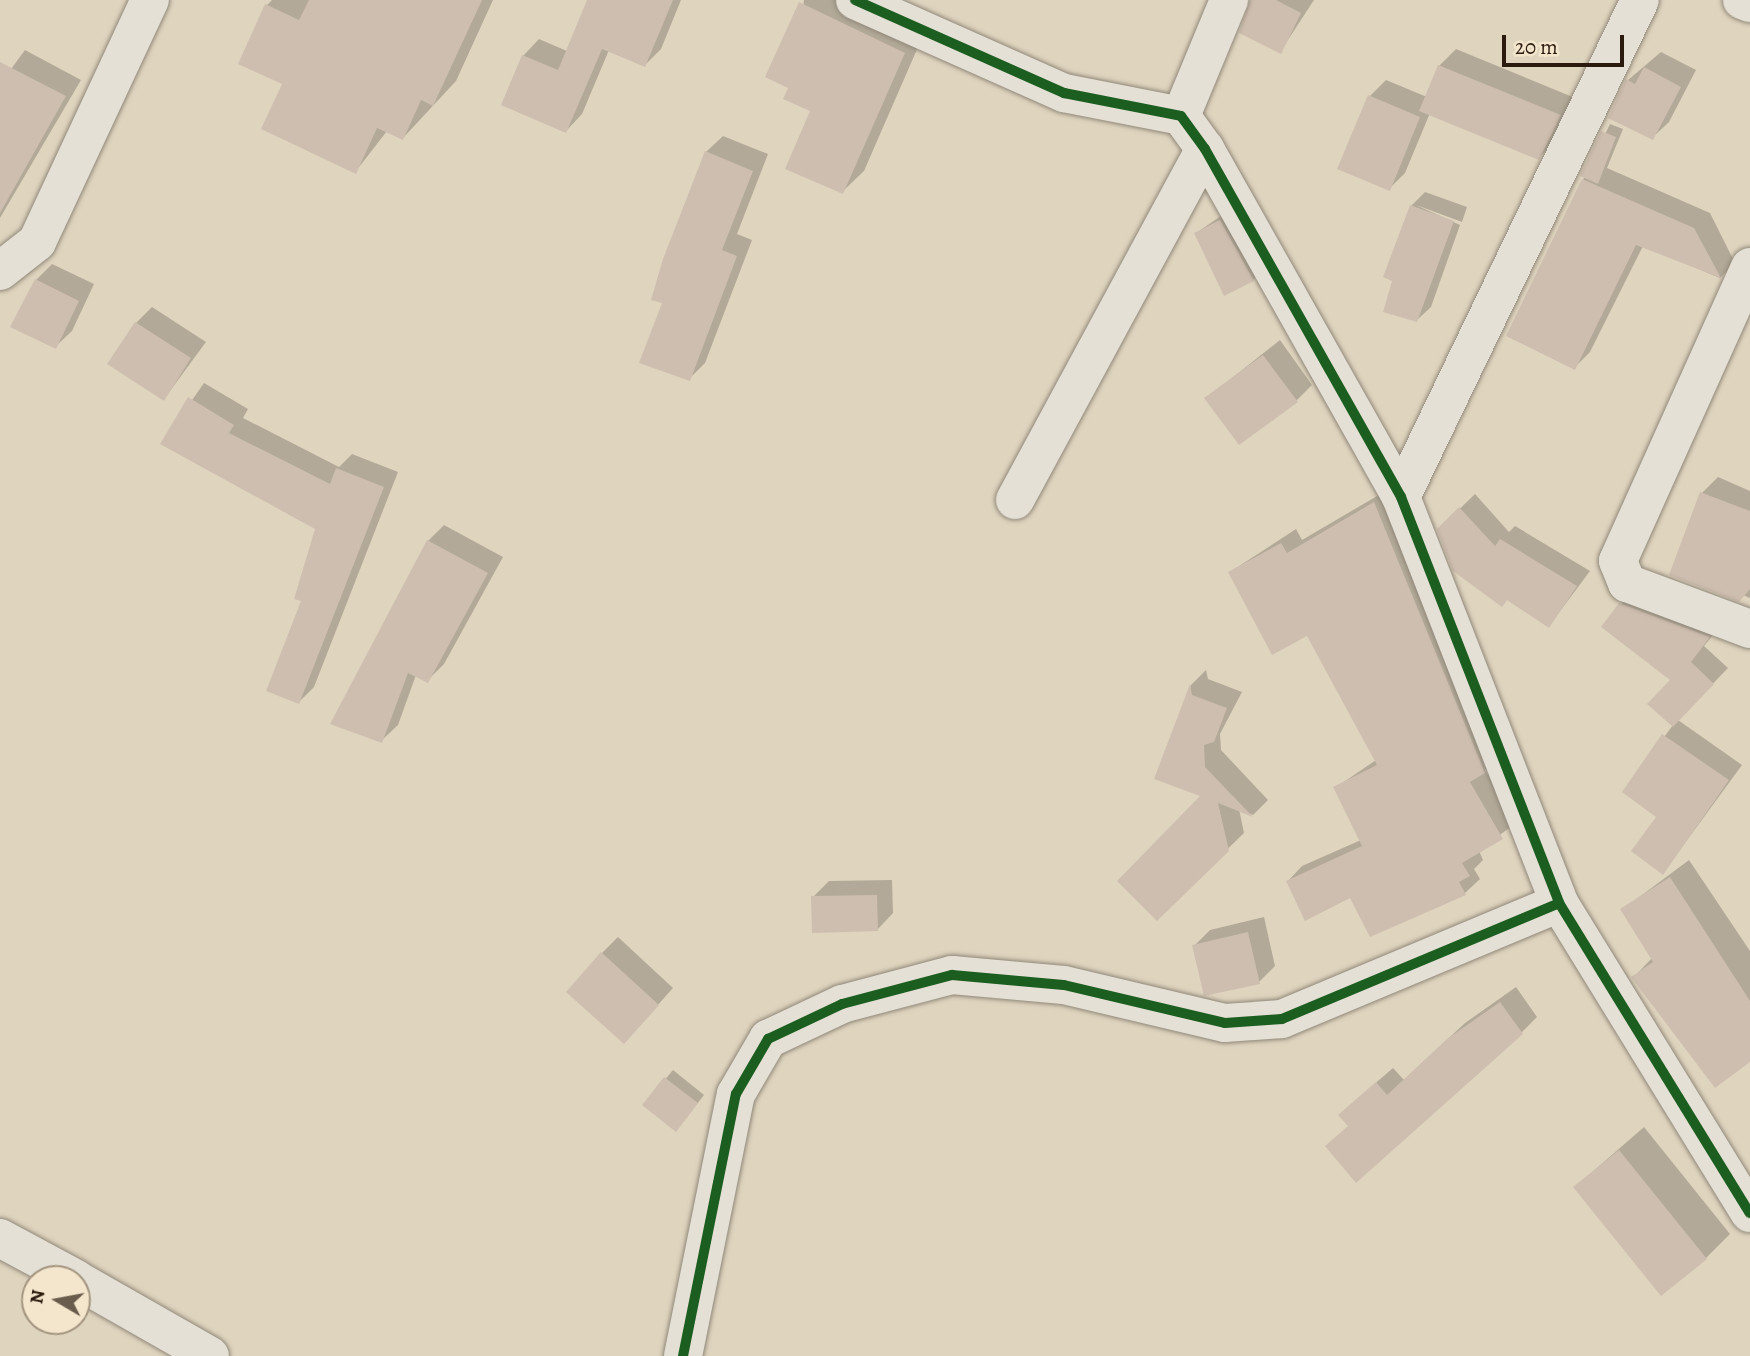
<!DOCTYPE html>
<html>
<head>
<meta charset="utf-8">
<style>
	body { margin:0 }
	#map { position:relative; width:1750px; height:1356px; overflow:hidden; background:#dfd4be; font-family:Alegreya,serif }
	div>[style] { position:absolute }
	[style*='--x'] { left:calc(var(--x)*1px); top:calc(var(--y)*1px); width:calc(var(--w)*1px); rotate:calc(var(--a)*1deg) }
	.shadow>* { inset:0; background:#0003 }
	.building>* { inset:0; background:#cebeb0 }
	.roads { filter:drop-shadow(0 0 2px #90887a) drop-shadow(0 0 2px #90887a) }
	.minor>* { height:38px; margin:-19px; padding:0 19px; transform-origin:19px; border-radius:19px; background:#e5e0d5 }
	.cycleway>* { height:10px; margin:-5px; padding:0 5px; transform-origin:5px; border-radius:5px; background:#1b5e20 }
	span { translate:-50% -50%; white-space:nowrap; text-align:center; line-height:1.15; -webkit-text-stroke:7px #f3e6cc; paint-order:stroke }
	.north { position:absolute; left:21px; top:1265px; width:70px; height:70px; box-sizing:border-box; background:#f3e6cc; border:2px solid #a39580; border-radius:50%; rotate:280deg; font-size:19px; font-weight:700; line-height:28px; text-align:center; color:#2b1b0e }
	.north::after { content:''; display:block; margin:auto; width:24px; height:32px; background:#6a5c4c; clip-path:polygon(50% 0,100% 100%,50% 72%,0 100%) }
	.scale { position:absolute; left:1502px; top:35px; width:122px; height:32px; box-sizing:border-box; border:4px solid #2b1b0e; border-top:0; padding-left:9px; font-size:21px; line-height:24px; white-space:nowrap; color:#2b1b0e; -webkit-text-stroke:5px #f3e6cc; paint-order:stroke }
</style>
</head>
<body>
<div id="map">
	<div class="shadow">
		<i style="clip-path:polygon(272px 0,493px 0,456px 81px,403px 138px,387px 131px,356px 171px,284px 84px,267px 5px)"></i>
		<i style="clip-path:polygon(589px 0,681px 0,661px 49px,645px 65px,609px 50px,582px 114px,566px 131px,503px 104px,523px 56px,539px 39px,567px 51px)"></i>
		<i style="clip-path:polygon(804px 0,860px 0,925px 31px,864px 171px,842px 192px,813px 111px,790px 87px)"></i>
		<i style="clip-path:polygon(1253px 0,1314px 0,1280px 52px)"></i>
		<i style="clip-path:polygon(1456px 49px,1575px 98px,1555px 141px,1539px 158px,1430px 113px,1405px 173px,1389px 189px,1370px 96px,1386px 80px,1427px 97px,1439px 66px)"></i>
		<i style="clip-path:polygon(25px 50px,81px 80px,0 218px,0 84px)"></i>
		<i style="clip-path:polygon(1661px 52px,1696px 70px,1669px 122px,1652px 138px,1628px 80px)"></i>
		<i style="clip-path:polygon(1610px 124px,1623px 129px,1607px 168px,1710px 213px,1735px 263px,1720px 278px,1643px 246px,1590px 352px,1574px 368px,1583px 180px)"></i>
		<i style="clip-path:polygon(723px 136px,768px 154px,737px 234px,752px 240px,705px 363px,689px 379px,664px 302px,706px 152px)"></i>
		<i style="clip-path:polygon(1425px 192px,1467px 207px,1462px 222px,1416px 205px,1460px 225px,1431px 307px,1417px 320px,1411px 206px)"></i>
		<i style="clip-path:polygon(1237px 205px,1269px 264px,1253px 280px,1196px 233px)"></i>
		<i style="clip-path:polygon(52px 264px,94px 284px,72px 331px,55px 347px,36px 280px)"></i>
		<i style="clip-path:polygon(152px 307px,206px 342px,164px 399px,136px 323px)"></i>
		<i style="clip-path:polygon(1280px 340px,1312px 385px,1296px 401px,1207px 398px)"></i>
		<i style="clip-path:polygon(204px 383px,248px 409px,243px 418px,339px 467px,352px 454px,398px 472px,314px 687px,299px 702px,303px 600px,317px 528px,162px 443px)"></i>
		<i style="clip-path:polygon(1718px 477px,1750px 491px,1750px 598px,1743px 595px,1702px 493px)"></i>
		<i style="clip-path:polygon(1389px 489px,1499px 757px,1485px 770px,1517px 822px,1479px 851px,1483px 860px,1474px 869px,1480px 879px,1465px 893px,1371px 935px,1351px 896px,1288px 881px,1302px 866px,1361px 840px,1335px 788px,1376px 760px,1308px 633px,1230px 572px,1296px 529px,1302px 540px)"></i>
		<i style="clip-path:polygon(1475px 494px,1509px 532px,1515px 526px,1590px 571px,1549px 626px,1439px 529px)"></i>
		<i style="clip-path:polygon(444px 525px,503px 557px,444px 664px,428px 680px,416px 675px,398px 725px,381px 741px,428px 541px)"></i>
		<i style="clip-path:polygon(1636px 589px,1724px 622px,1704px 646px,1728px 668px,1678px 720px,1742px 765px,1663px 873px,1659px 816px,1624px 791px,1673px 725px,1672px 680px,1620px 605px)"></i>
		<i style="clip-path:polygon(1206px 670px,1208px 679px,1242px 692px,1220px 734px,1221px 750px,1268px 800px,1253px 815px,1239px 809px,1244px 833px,1157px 918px,1203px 796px,1157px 778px,1191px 685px)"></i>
		<i style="clip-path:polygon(1689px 860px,1750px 951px,1750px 1060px,1633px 978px,1652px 958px,1622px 910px)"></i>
		<i style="clip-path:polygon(892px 880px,893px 913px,877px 930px,813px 897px,829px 881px)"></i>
		<i style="clip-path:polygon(1264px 917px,1275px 966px,1259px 982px,1194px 946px,1210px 930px)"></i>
		<i style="clip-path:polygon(618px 937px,673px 988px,639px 1026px,602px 953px)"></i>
		<i style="clip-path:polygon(1516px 987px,1537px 1017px,1521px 1033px,1349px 1125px,1357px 1099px,1393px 1068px,1404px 1080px,1465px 1023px)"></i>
		<i style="clip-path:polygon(673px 1070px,704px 1095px,683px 1122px,644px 1105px)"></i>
		<i style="clip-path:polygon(1644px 1127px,1730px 1234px,1706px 1258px,1575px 1187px)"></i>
	</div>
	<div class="building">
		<i style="clip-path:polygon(309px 0,482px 0,433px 106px,421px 100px,403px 140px,377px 128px,356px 174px,261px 129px,282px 84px,238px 64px,265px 4px,299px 20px)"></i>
		<i style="clip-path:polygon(587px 0,673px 0,645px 67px,602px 49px,566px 133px,501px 105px,522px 55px,558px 70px)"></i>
		<i style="clip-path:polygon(1250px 0,1276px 0,1301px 13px,1281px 54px,1239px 33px)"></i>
		<i style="clip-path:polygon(799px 2px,905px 53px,843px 194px,785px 169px,810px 111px,783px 99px,788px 88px,765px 77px)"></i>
		<i style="clip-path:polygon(0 62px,66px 96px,0 213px)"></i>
		<i style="clip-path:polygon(1438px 65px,1561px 115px,1539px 160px,1419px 111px)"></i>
		<i style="clip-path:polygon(1644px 67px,1681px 87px,1653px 140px,1608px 118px,1626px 79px,1635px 84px)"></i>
		<i style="clip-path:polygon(1368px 95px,1420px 117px,1390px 191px,1337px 169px)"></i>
		<i style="clip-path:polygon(1601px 131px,1616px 137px,1598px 184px,1580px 176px)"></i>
		<i style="clip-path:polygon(705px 151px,753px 171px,722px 250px,737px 256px,690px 381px,639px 363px,662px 303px,651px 300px,663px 259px)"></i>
		<i style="clip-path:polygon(1582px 179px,1694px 228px,1721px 278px,1636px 245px,1575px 370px,1506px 336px)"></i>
		<i style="clip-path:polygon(1410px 205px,1454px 221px,1417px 322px,1383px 312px,1392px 281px,1383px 277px)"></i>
		<i style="clip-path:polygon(1220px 220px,1254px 281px,1224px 296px,1194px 233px)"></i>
		<i style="clip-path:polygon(35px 279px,79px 301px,56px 349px,10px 327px)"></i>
		<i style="clip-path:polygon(135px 322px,191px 358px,164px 401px,107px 364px)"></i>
		<i style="clip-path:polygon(1263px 355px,1298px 402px,1239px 445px,1204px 398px)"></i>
		<i style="clip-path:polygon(188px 397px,234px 425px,229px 433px,330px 484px,336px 468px,384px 487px,299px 704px,266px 691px,301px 601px,294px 599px,315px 529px,160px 444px)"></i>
		<i style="clip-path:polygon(1700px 492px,1750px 511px,1750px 589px,1739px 602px,1669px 575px)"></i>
		<i style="clip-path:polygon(1374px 502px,1485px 773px,1470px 782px,1503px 839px,1462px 863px,1470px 876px,1459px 882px,1466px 895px,1370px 937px,1350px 898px,1305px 921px,1286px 881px,1362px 846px,1333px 787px,1377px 765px,1307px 636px,1272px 655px,1228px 572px,1281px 543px,1287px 553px)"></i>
		<i style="clip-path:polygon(1459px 507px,1495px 546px,1500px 539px,1577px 586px,1549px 628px,1507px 600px,1502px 607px,1453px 571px,1437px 529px)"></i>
		<i style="clip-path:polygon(427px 540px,488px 573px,428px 683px,408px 673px,382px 743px,330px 724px)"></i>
		<i style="clip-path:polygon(1619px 603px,1710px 637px,1691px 662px,1714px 684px,1673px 727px,1647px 704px,1670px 680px,1601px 627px)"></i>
		<i style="clip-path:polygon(1190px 684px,1192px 695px,1227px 708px,1214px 742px,1204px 745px,1205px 767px,1253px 817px,1218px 803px,1229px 851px,1157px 921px,1117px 881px,1200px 796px,1154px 779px)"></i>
		<i style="clip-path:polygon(1662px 734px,1729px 780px,1663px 875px,1631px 851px,1656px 817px,1622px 792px)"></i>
		<i style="clip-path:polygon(1670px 877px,1750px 1001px,1750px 1062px,1715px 1088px,1631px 977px,1653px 962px,1620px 909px)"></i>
		<i style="clip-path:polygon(877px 895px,878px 931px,812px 933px,811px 896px)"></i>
		<i style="clip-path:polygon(1248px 932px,1260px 984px,1204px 996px,1192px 945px)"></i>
		<i style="clip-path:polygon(601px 952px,659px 1005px,624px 1044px,566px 992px)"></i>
		<i style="clip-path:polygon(1500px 1002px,1523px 1034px,1356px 1183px,1325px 1146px,1348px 1126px,1338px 1115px,1376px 1082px,1387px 1095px,1447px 1039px)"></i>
		<i style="clip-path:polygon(664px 1077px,698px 1103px,676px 1132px,642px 1105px)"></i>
		<i style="clip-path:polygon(1619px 1150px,1707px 1259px,1661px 1296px,1573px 1187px)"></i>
	</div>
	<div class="roads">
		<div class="minor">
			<i style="--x:855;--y:0;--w:229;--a:24"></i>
			<i style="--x:1064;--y:93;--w:119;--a:11.1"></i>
			<i style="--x:1181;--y:116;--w:41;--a:54"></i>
			<i style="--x:1205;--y:149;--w:399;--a:60.6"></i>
			<i style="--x:1401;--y:497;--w:436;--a:68.7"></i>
			<i style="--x:1559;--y:903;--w:364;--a:58.4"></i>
			<i style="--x:1742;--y:0;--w:9;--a:21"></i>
			<i style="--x:1181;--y:116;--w:126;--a:-67.5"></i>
			<i style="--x:1750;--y:267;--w:322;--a:114.2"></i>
			<i style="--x:1618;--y:561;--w:24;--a:68"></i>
			<i style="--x:1627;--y:583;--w:131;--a:20.5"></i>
			<i style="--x:0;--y:271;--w:47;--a:-38.1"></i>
			<i style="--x:37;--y:242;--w:267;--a:-65"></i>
			<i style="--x:1401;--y:497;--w:551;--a:-64.32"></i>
			<i style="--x:1015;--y:500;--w:399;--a:-61.6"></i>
			<i style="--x:0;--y:1238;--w:86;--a:28.3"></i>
			<i style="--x:77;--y:1280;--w:153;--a:29.7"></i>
			<i style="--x:683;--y:1356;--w:267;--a:-78.6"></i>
			<i style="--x:736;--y:1094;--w:64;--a:-59.8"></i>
			<i style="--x:768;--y:1039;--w:82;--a:-25.3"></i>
			<i style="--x:842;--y:1004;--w:114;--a:-14.8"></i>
			<i style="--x:952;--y:975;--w:112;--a:5.1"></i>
			<i style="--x:1064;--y:985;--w:165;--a:13.3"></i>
			<i style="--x:1225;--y:1023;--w:57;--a:-4"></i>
			<i style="--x:1282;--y:1019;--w:300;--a:-22.7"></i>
		</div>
	</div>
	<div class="cycleway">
		<i style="--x:855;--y:0;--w:229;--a:24"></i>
		<i style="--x:1064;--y:93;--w:119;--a:11.1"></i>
		<i style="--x:1181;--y:116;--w:41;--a:54"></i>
		<i style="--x:1205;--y:149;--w:399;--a:60.6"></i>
		<i style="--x:1401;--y:497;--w:436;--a:68.7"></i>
		<i style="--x:1559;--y:903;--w:364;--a:58.4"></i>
		<i style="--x:683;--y:1356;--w:267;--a:-78.6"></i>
		<i style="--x:736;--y:1094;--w:64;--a:-59.8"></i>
		<i style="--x:768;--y:1039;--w:82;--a:-25.3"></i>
		<i style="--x:842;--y:1004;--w:114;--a:-14.8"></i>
		<i style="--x:952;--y:975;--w:112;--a:5.1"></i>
		<i style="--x:1064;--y:985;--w:165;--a:13.3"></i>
		<i style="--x:1225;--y:1023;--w:57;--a:-4"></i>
		<i style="--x:1282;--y:1019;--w:300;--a:-22.7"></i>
	</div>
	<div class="north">N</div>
	<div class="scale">20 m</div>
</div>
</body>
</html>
